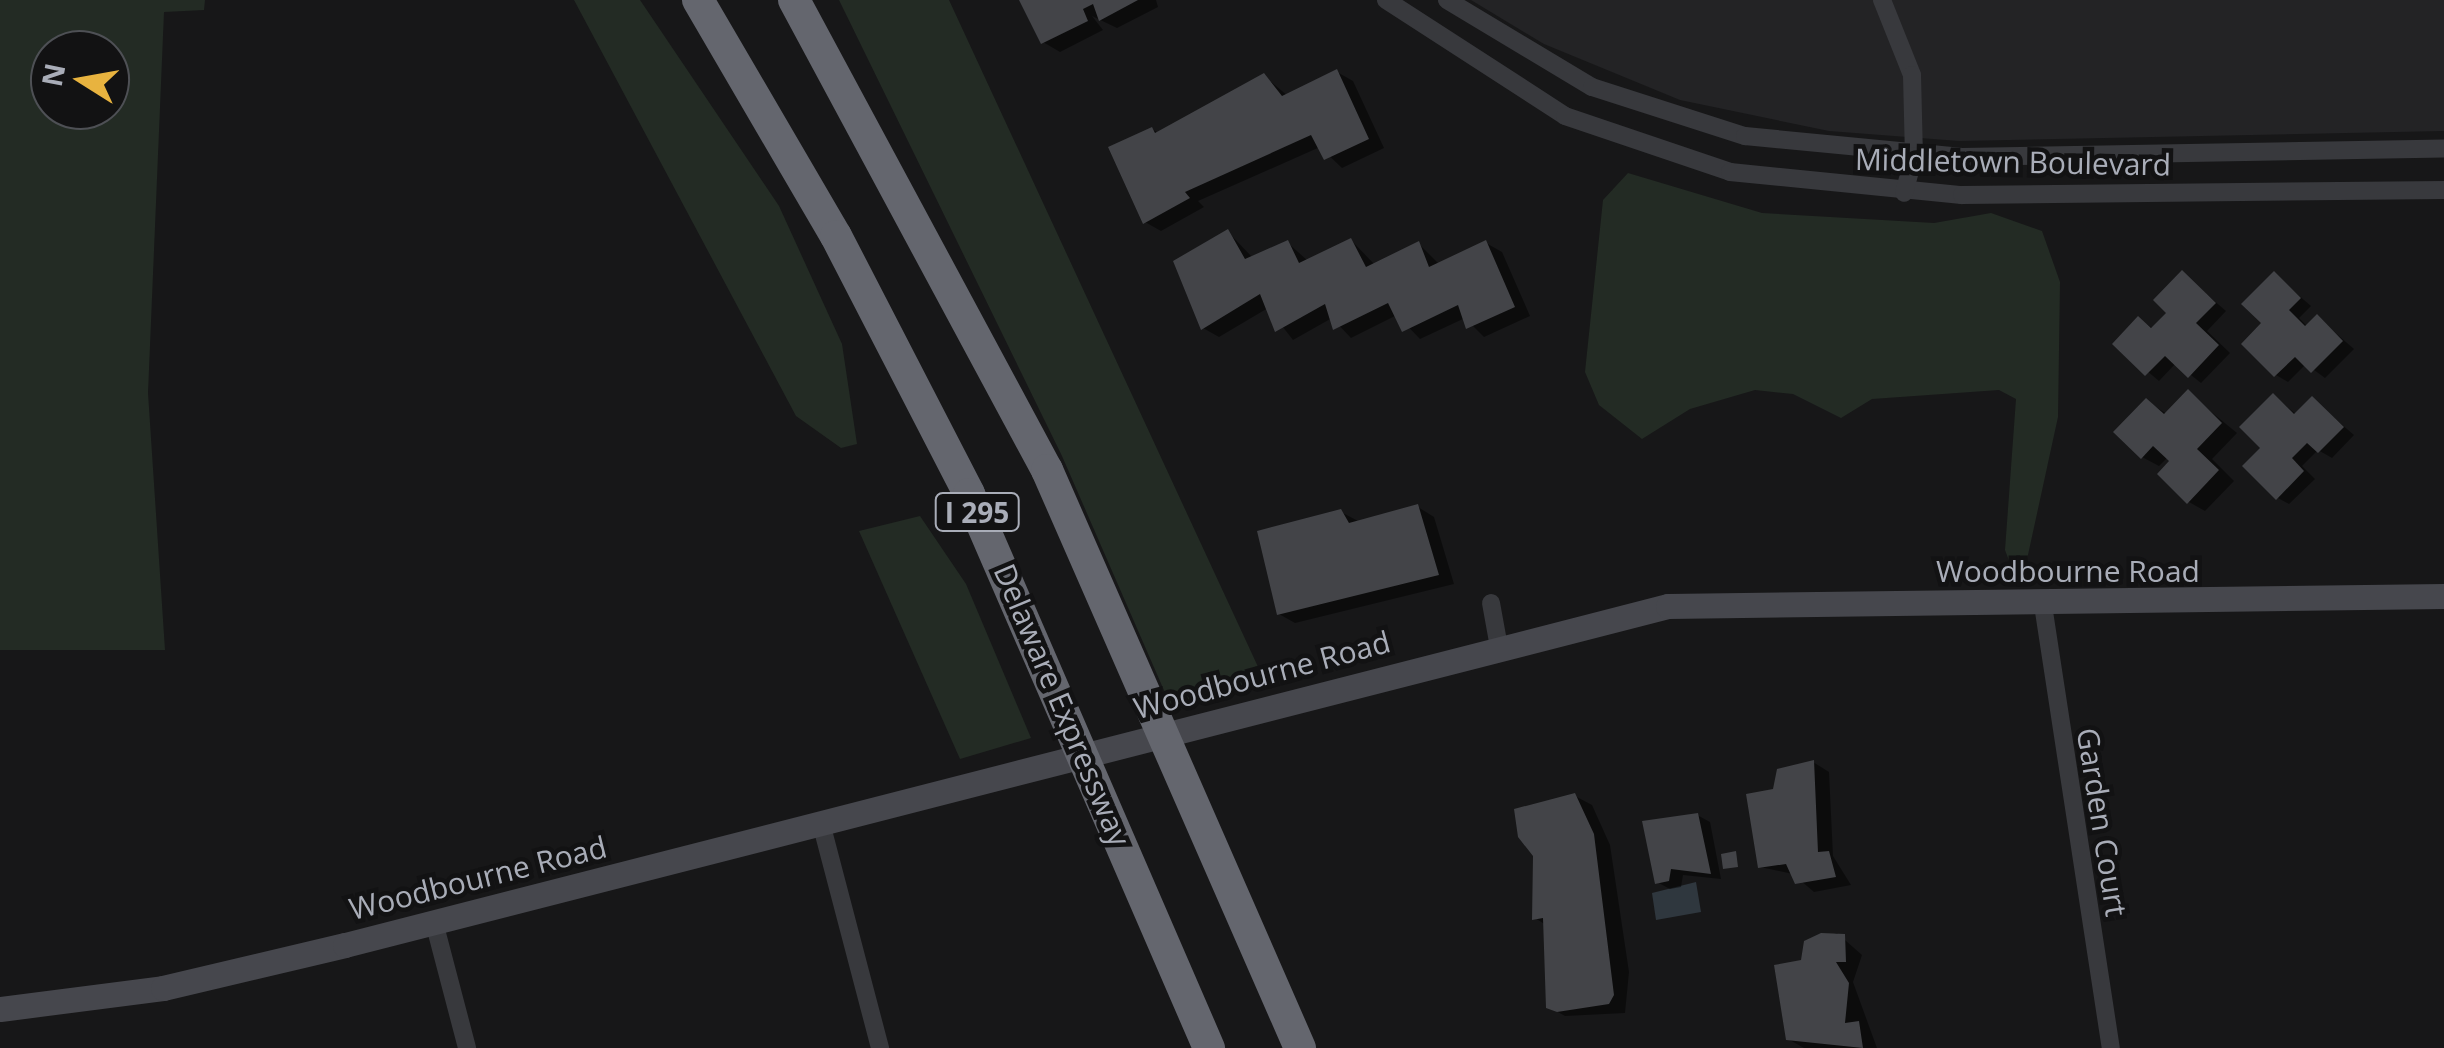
<!DOCTYPE html>
<html>
<head>
<meta charset="utf-8">
<style>
	body { margin:0 }
	#map { position:relative; width:2444px; height:1048px; overflow:hidden; background:#171718; font-family:"Open Sans",sans-serif }
	div>[style] { position:absolute }
	[style*='--x'] { left:calc(var(--x)*1px); top:calc(var(--y)*1px); width:calc(var(--w)*1px); rotate:calc(var(--a)*1deg) }
	.built>* { inset:0; background:#232325 }
	.green>* { inset:0; background:#232b24 }
	.water>* { inset:0; background:#2f373e }
	.shadow>* { inset:0; background:#0007 }
	.building>* { inset:0; background:#434448 }
	.street>* { height:18px; margin:-9px; padding:0 9px; transform-origin:9px; border-radius:9px; background:#38393d }
	.secondary>* { height:25px; margin:-12.5px; padding:0 12.5px; transform-origin:12.5px; border-radius:12.5px; background:#46474d }
	.highway>* { height:32px; margin:-16px; padding:0 16px; transform-origin:16px; border-radius:16px; background:#64666e }
	span { translate:-50% -50%; white-space:nowrap; text-align:center; line-height:1.15; -webkit-text-stroke:9px #121213; paint-order:stroke }
	.shield-label span { padding:2px 8px; background:#121213; border:2px solid; border-radius:8px; -webkit-text-stroke-width:0 }
	.shield-label { font-size:28px; color:#a9adb8; font-weight:700 }
	.street-label { font-size:30px; color:#a9adb8 }
	.north { position:absolute; left:30px; top:30px; width:100px; height:100px; box-sizing:border-box; background:#121213; border:2px solid #4e5055; border-radius:50%; rotate:281deg; font-size:28px; font-weight:700; line-height:40px; text-align:center; color:#a9adb8 }
	.north::after { content:''; display:block; margin:auto; width:35px; height:45px; background:#e8b33f; clip-path:polygon(50% 0,100% 100%,50% 72%,0 100%) }
</style>
</head>
<body>
<div id="map">
	<div class="built">
		<i style="clip-path:polygon(1471px 0,2444px 0,2444px 131px,1959px 141px,1829px 131px,1680px 100px,1544px 44px)"></i>
	</div>
	<div class="green">
		<i style="clip-path:polygon(evenodd,0 0,205px 0,204px 10px,164px 12px,148px 393px,165px 650px,0 650px,0 0,50px 50px,110px 50px,110px 110px,50px 110px,50px 50px)"></i>
		<i style="clip-path:polygon(574px 0,640px 0,779px 206px,842px 344px,857px 444px,841px 448px,796px 416px)"></i>
		<i style="clip-path:polygon(839px 0,949px 0,1266px 684px,1173px 711px,1062px 456px)"></i>
		<i style="clip-path:polygon(1628px 173px,1762px 213px,1934px 223px,1991px 213px,2042px 231px,2060px 282px,2058px 417px,2026px 564px,2011px 566px,2005px 550px,2016px 399px,1999px 390px,1872px 399px,1841px 418px,1793px 394px,1755px 390px,1690px 409px,1642px 439px,1599px 405px,1585px 372px,1603px 200px)"></i>
		<i style="clip-path:polygon(920px 516px,966px 584px,1031px 738px,960px 759px,859px 531px)"></i>
	</div>
	<div class="water">
		<i style="clip-path:polygon(1696px 882px,1701px 912px,1656px 920px,1652px 893px)"></i>
	</div>
	<div class="shadow">
		<i style="clip-path:polygon(1021px 0,1156px 0,1158px 7px,1117px 28px,1092px 16px,1103px 30px,1060px 52px,1043px 42px)"></i>
		<i style="clip-path:polygon(1337px 72px,1353px 81px,1384px 148px,1342px 168px,1320px 147px,1198px 201px,1204px 207px,1161px 231px,1145px 222px,1152px 129px,1160px 134px,1264px 76px,1288px 96px)"></i>
		<i style="clip-path:polygon(1228px 232px,1253px 258px,1288px 243px,1308px 261px,1351px 240px,1375px 265px,1419px 244px,1440px 265px,1486px 243px,1502px 252px,1530px 316px,1484px 337px,1465px 318px,1420px 339px,1397px 315px,1351px 338px,1332px 318px,1293px 340px,1268px 308px,1219px 337px,1203px 328px)"></i>
		<i style="clip-path:polygon(2183px 274px,2226px 311px,2207px 331px,2230px 353px,2201px 383px,2176px 363px,2159px 381px,2115px 344px,2139px 319px,2154px 329px,2170px 313px)"></i>
		<i style="clip-path:polygon(2274px 274px,2311px 306px,2299px 318px,2308px 327px,2317px 317px,2354px 349px,2325px 378px,2306px 364px,2288px 382px,2276px 375px,2264px 323px)"></i>
		<i style="clip-path:polygon(2188px 393px,2237px 433px,2212px 459px,2234px 481px,2205px 511px,2189px 502px,2168px 457px,2159px 466px,2142px 457px,2146px 401px,2167px 414px)"></i>
		<i style="clip-path:polygon(2274px 396px,2297px 415px,2312px 399px,2354px 435px,2332px 458px,2318px 450px,2302px 466px,2315px 479px,2289px 504px,2278px 498px,2264px 448px)"></i>
		<i style="clip-path:polygon(1418px 507px,1434px 517px,1454px 584px,1295px 623px,1279px 614px,1341px 512px,1358px 521px)"></i>
		<i style="clip-path:polygon(1813px 762px,1829px 772px,1833px 856px,1851px 885px,1814px 892px,1793px 874px,1760px 867px,1775px 791px)"></i>
		<i style="clip-path:polygon(1575px 796px,1592px 805px,1610px 845px,1629px 972px,1625px 1013px,1565px 1016px,1549px 1007px,1546px 925px,1535px 918px)"></i>
		<i style="clip-path:polygon(1697px 815px,1710px 822px,1721px 879px,1683px 875px,1681px 887px,1670px 889px,1657px 882px)"></i>
		<i style="clip-path:polygon(1837px 933px,1862px 955px,1853px 982px,1877px 1048px,1804px 1048px,1788px 1039px,1806px 942px)"></i>
	</div>
	<div class="building">
		<i style="clip-path:polygon(1019px 0,1138px 0,1099px 21px,1093px 4px,1083px 9px,1088px 21px,1041px 44px)"></i>
		<i style="clip-path:polygon(1337px 69px,1369px 139px,1324px 160px,1311px 135px,1185px 192px,1190px 198px,1143px 224px,1108px 147px,1152px 127px,1155px 133px,1264px 73px,1282px 96px)"></i>
		<i style="clip-path:polygon(1228px 229px,1245px 259px,1288px 240px,1299px 263px,1351px 238px,1366px 267px,1419px 241px,1429px 267px,1486px 240px,1515px 307px,1466px 329px,1458px 305px,1402px 332px,1388px 303px,1333px 330px,1325px 304px,1275px 332px,1260px 294px,1201px 330px,1173px 261px)"></i>
		<i style="clip-path:polygon(2182px 270px,2216px 303px,2196px 323px,2219px 345px,2188px 378px,2165px 356px,2145px 376px,2112px 344px,2138px 316px,2151px 328px,2166px 313px,2153px 300px)"></i>
		<i style="clip-path:polygon(2274px 271px,2301px 298px,2289px 310px,2305px 326px,2317px 314px,2343px 341px,2311px 373px,2295px 357px,2274px 377px,2241px 344px,2261px 323px,2241px 304px)"></i>
		<i style="clip-path:polygon(2188px 389px,2222px 423px,2197px 449px,2219px 470px,2187px 504px,2157px 474px,2169px 461px,2153px 446px,2141px 459px,2113px 432px,2146px 398px,2164px 414px)"></i>
		<i style="clip-path:polygon(2273px 393px,2294px 414px,2312px 396px,2344px 427px,2318px 453px,2307px 443px,2292px 458px,2304px 471px,2276px 500px,2242px 466px,2260px 448px,2239px 427px)"></i>
		<i style="clip-path:polygon(1418px 504px,1439px 575px,1277px 615px,1257px 531px,1341px 509px,1349px 523px)"></i>
		<i style="clip-path:polygon(1814px 760px,1818px 852px,1829px 851px,1836px 877px,1795px 884px,1786px 864px,1758px 868px,1746px 794px,1773px 789px,1777px 769px)"></i>
		<i style="clip-path:polygon(1575px 793px,1594px 834px,1614px 995px,1609px 1004px,1557px 1012px,1546px 1008px,1543px 918px,1532px 920px,1533px 856px,1518px 837px,1514px 809px)"></i>
		<i style="clip-path:polygon(1698px 813px,1711px 874px,1671px 869px,1669px 881px,1655px 884px,1642px 821px)"></i>
		<i style="clip-path:polygon(1736px 851px,1738px 867px,1723px 869px,1721px 854px)"></i>
		<i style="clip-path:polygon(1821px 933px,1845px 934px,1846px 962px,1836px 962px,1849px 983px,1845px 1023px,1859px 1021px,1863px 1048px,1786px 1040px,1774px 965px,1801px 960px,1804px 941px)"></i>
	</div>
	<div class="street">
		<i style="--x:1386;--y:0;--w:213;--a:32.9"></i>
		<i style="--x:1565;--y:116;--w:174;--a:18.7"></i>
		<i style="--x:1730;--y:172;--w:233;--a:5.7"></i>
		<i style="--x:1962;--y:195;--w:482;--a:-0.6"></i>
		<i style="--x:1447;--y:0;--w:169;--a:31"></i>
		<i style="--x:1592;--y:87;--w:161;--a:17.8"></i>
		<i style="--x:1745;--y:136;--w:218;--a:5.5"></i>
		<i style="--x:1962;--y:157;--w:482;--a:-1"></i>
		<i style="--x:1882;--y:0;--w:81;--a:68.2"></i>
		<i style="--x:1912;--y:75;--w:81;--a:88.6"></i>
		<i style="--x:1914;--y:156;--w:38;--a:105"></i>
		<i style="--x:1491;--y:603;--w:45;--a:79.7"></i>
		<i style="--x:2043;--y:605;--w:448;--a:81.3"></i>
		<i style="--x:821;--y:823;--w:233;--a:75.3"></i>
		<i style="--x:434;--y:922;--w:130;--a:75.3"></i>
	</div>
	<div class="secondary">
		<i style="--x:0;--y:1009;--w:164;--a:-7.3"></i>
		<i style="--x:163;--y:988;--w:187;--a:-13.3"></i>
		<i style="--x:345;--y:945;--w:1366;--a:-14.37"></i>
		<i style="--x:1668;--y:606;--w:776;--a:-0.74"></i>
	</div>
	<div class="highway">
		<i style="--x:698;--y:0;--w:273;--a:59.7"></i>
		<i style="--x:836;--y:236;--w:290;--a:62.7"></i>
		<i style="--x:969;--y:494;--w:604;--a:66.58"></i>
		<i style="--x:794;--y:0;--w:534;--a:61.71"></i>
		<i style="--x:1047;--y:470;--w:631;--a:66.36"></i>
	</div>
	<div class="shield-label">
		<span style="left:977px;top:512px">I 295</span>
	</div>
	<div class="street-label">
		<span style="left:2013px;top:162px;rotate:1deg">Middletown Boulevard</span>
		<span style="left:2068px;top:571px">Woodbourne Road</span>
		<span style="left:1262px;top:675px;rotate:-15deg">Woodbourne Road</span>
		<span style="left:1062px;top:705px;rotate:67deg">Delaware Expressway</span>
		<span style="left:2102px;top:822px;rotate:81deg">Garden Court</span>
		<span style="left:478px;top:878px;rotate:-14deg">Woodbourne Road</span>
	</div>
	<div class="north">N</div>
</div>
</body>
</html>
